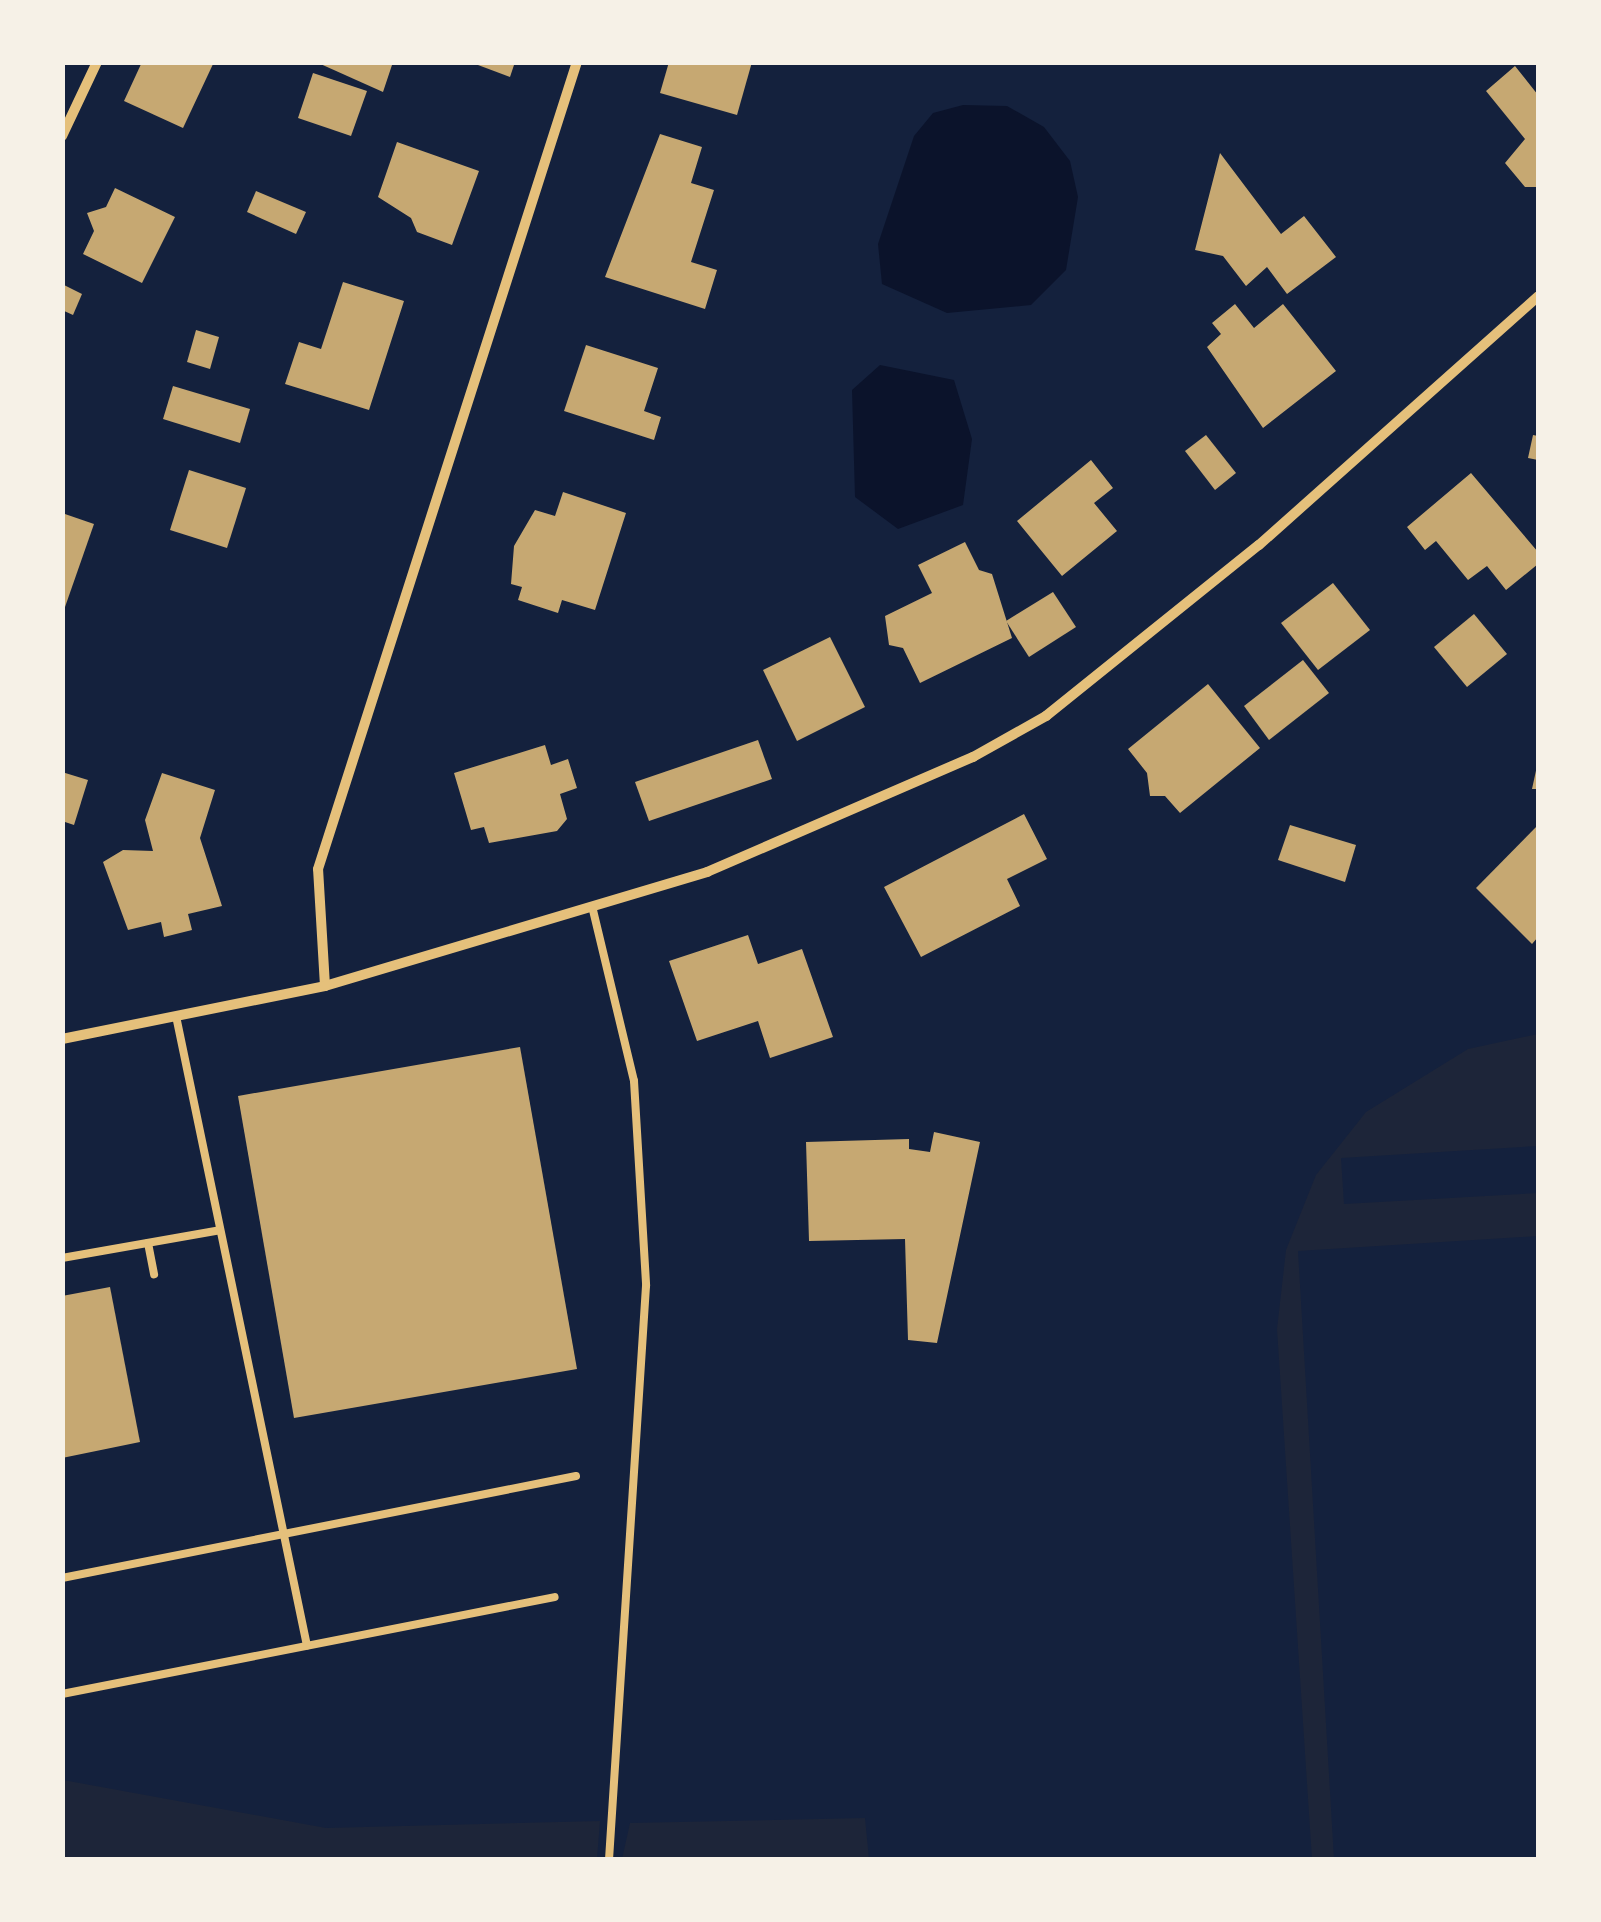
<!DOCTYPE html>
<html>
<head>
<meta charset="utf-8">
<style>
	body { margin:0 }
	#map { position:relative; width:1601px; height:1922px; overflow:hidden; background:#14213d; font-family:"Asap Condensed",sans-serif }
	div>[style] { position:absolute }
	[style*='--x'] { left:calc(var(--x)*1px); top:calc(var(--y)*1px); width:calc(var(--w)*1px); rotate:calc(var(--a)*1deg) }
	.green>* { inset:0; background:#1d2539 }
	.water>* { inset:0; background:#0b132b }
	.building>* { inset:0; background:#c6a872 }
	.service>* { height:8px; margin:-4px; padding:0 4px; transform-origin:4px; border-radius:4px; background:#e5c07b }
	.minor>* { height:10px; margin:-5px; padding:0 5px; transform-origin:5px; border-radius:5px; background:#e5c07b }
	span { translate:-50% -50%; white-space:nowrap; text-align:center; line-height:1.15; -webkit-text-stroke:10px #f6f1e7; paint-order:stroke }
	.frame { position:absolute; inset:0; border:65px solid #f6f1e7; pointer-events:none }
</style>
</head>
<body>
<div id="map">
	<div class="green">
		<i style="clip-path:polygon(1538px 1034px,1538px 1146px,1341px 1158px,1344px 1204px,1538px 1193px,1538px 1236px,1298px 1251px,1334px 1859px,1312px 1859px,1277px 1329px,1286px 1250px,1316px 1175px,1366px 1112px,1468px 1049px)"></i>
		<i style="clip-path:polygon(63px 1780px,326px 1828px,600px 1821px,597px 1859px,63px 1859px)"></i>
		<i style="clip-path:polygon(865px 1818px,869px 1859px,622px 1859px,630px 1823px)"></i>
	</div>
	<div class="water">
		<i style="clip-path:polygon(963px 105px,1007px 106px,1044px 127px,1070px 161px,1078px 197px,1066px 270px,1031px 305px,947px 313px,882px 284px,878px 244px,914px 136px,933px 113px)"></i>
		<i style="clip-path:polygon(880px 365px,954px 380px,972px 439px,963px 505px,898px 529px,855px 497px,852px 390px)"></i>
	</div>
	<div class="building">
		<i style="clip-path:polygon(142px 62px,214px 62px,183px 128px,124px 101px)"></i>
		<i style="clip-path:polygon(316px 62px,393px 62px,383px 92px)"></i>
		<i style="clip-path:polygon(470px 62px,515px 62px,510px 77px)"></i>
		<i style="clip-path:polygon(669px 62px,752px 62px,737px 115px,660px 93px)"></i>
		<i style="clip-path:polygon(1515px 66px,1538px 95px,1538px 187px,1525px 187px,1505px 163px,1525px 139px,1486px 91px)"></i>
		<i style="clip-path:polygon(313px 73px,367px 91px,351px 136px,298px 118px)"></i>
		<i style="clip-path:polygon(660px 134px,702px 147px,691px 183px,714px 190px,691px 262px,717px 270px,705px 309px,605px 277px)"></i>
		<i style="clip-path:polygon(397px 142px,479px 171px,452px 245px,417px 232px,411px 218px,378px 197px)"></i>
		<i style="clip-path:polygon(1220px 153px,1281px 234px,1304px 216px,1336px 257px,1287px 294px,1267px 267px,1246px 286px,1223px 256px,1195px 250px)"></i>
		<i style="clip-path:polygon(115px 188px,175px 217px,142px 283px,83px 254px,94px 231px,87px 213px,106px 207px)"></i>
		<i style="clip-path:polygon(256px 191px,306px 212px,296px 234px,247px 212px)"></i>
		<i style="clip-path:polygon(343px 282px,404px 301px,369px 410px,285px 384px,299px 342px,321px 349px)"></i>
		<i style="clip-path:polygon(62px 284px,82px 294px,73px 315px,62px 310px)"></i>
		<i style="clip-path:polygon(1235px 304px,1254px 328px,1283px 304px,1336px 371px,1263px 428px,1207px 347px,1221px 334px,1212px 323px)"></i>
		<i style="clip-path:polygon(196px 330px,219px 337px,210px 369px,187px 362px)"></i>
		<i style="clip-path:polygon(586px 345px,658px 368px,644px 411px,661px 417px,654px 440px,564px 411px)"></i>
		<i style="clip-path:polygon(173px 386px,250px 409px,240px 443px,163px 419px)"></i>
		<i style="clip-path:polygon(1206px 435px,1236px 473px,1215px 490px,1185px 451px)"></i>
		<i style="clip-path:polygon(1533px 435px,1538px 436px,1538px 460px,1528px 458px)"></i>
		<i style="clip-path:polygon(1091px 460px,1113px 488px,1094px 503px,1117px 531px,1062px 576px,1017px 521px)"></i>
		<i style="clip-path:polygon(189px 470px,246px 488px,227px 548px,170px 530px)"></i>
		<i style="clip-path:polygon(1471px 473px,1538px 552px,1538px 564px,1506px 590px,1487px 566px,1468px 580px,1436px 541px,1425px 550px,1407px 527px)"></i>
		<i style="clip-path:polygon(563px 492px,626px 513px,595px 610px,562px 600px,558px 613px,518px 600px,522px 587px,511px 584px,514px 546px,535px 510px,555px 516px)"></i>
		<i style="clip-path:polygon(62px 513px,94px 524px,65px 607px,62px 606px)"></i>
		<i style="clip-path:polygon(965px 542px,979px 570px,992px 574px,1012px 638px,920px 683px,903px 648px,889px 645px,885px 616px,932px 593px,918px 565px)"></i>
		<i style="clip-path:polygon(1333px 583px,1370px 630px,1318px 670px,1281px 623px)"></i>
		<i style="clip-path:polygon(1053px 592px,1076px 627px,1029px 657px,1006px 621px)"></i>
		<i style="clip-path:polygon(1474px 614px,1507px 654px,1467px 687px,1434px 647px)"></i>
		<i style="clip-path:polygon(830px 637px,865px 707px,797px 741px,763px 670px)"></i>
		<i style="clip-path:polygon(1303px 660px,1329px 693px,1269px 740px,1244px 706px)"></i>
		<i style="clip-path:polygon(1208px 684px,1260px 748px,1180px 813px,1165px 796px,1150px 796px,1147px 773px,1128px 749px)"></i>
		<i style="clip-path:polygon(758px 740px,772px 779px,649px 821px,635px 782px)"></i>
		<i style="clip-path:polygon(545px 745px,551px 765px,568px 759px,577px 788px,560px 794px,567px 819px,557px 831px,489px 843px,484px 827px,471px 830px,454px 773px)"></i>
		<i style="clip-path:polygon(1537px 766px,1538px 789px,1532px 789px)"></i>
		<i style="clip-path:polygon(62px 772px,88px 780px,74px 825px,62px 821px)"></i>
		<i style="clip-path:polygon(162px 773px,215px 790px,200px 838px,222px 906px,188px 914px,192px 930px,164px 937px,161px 922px,128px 930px,103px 862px,123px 850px,153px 851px,145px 820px)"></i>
		<i style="clip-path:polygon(1024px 814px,1047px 859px,1007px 879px,1020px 906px,921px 957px,884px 887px)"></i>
		<i style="clip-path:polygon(1290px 825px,1356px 845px,1345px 882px,1278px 860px)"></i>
		<i style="clip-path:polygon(1538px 825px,1538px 937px,1532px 944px,1476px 888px)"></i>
		<i style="clip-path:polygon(748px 935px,758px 964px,802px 949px,833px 1037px,770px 1058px,758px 1021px,697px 1041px,669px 961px)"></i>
		<i style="clip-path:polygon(520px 1047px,577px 1369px,294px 1418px,238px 1096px)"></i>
		<i style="clip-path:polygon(934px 1132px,980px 1142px,937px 1343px,908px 1340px,905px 1239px,809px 1241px,806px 1142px,909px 1139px,909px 1149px,930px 1152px)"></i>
		<i style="clip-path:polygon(110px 1287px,140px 1442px,62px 1458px,62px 1296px)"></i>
	</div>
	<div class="service">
		<i style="--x:592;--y:906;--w:180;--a:76.5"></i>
		<i style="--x:634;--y:1081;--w:205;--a:86.6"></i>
		<i style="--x:646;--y:1286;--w:575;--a:93.69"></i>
		<i style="--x:176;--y:1016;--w:643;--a:78.25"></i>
		<i style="--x:148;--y:1243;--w:32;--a:79"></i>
		<i style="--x:62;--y:1258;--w:160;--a:-10"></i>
		<i style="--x:62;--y:1578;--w:524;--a:-11.22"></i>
		<i style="--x:62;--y:1694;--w:502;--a:-11.13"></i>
	</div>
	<div class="minor">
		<i style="--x:62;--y:136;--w:82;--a:-64.7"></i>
		<i style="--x:325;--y:986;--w:117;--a:-93.4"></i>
		<i style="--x:318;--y:869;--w:848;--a:-72.21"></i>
		<i style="--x:62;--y:1039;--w:268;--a:-11.4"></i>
		<i style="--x:325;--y:986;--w:399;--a:-16.6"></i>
		<i style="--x:707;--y:872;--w:290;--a:-23.4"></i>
		<i style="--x:973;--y:757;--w:84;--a:-29.3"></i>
		<i style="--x:1046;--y:716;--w:273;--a:-38.8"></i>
		<i style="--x:1259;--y:545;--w:374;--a:-41.7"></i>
	</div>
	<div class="frame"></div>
</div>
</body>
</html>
